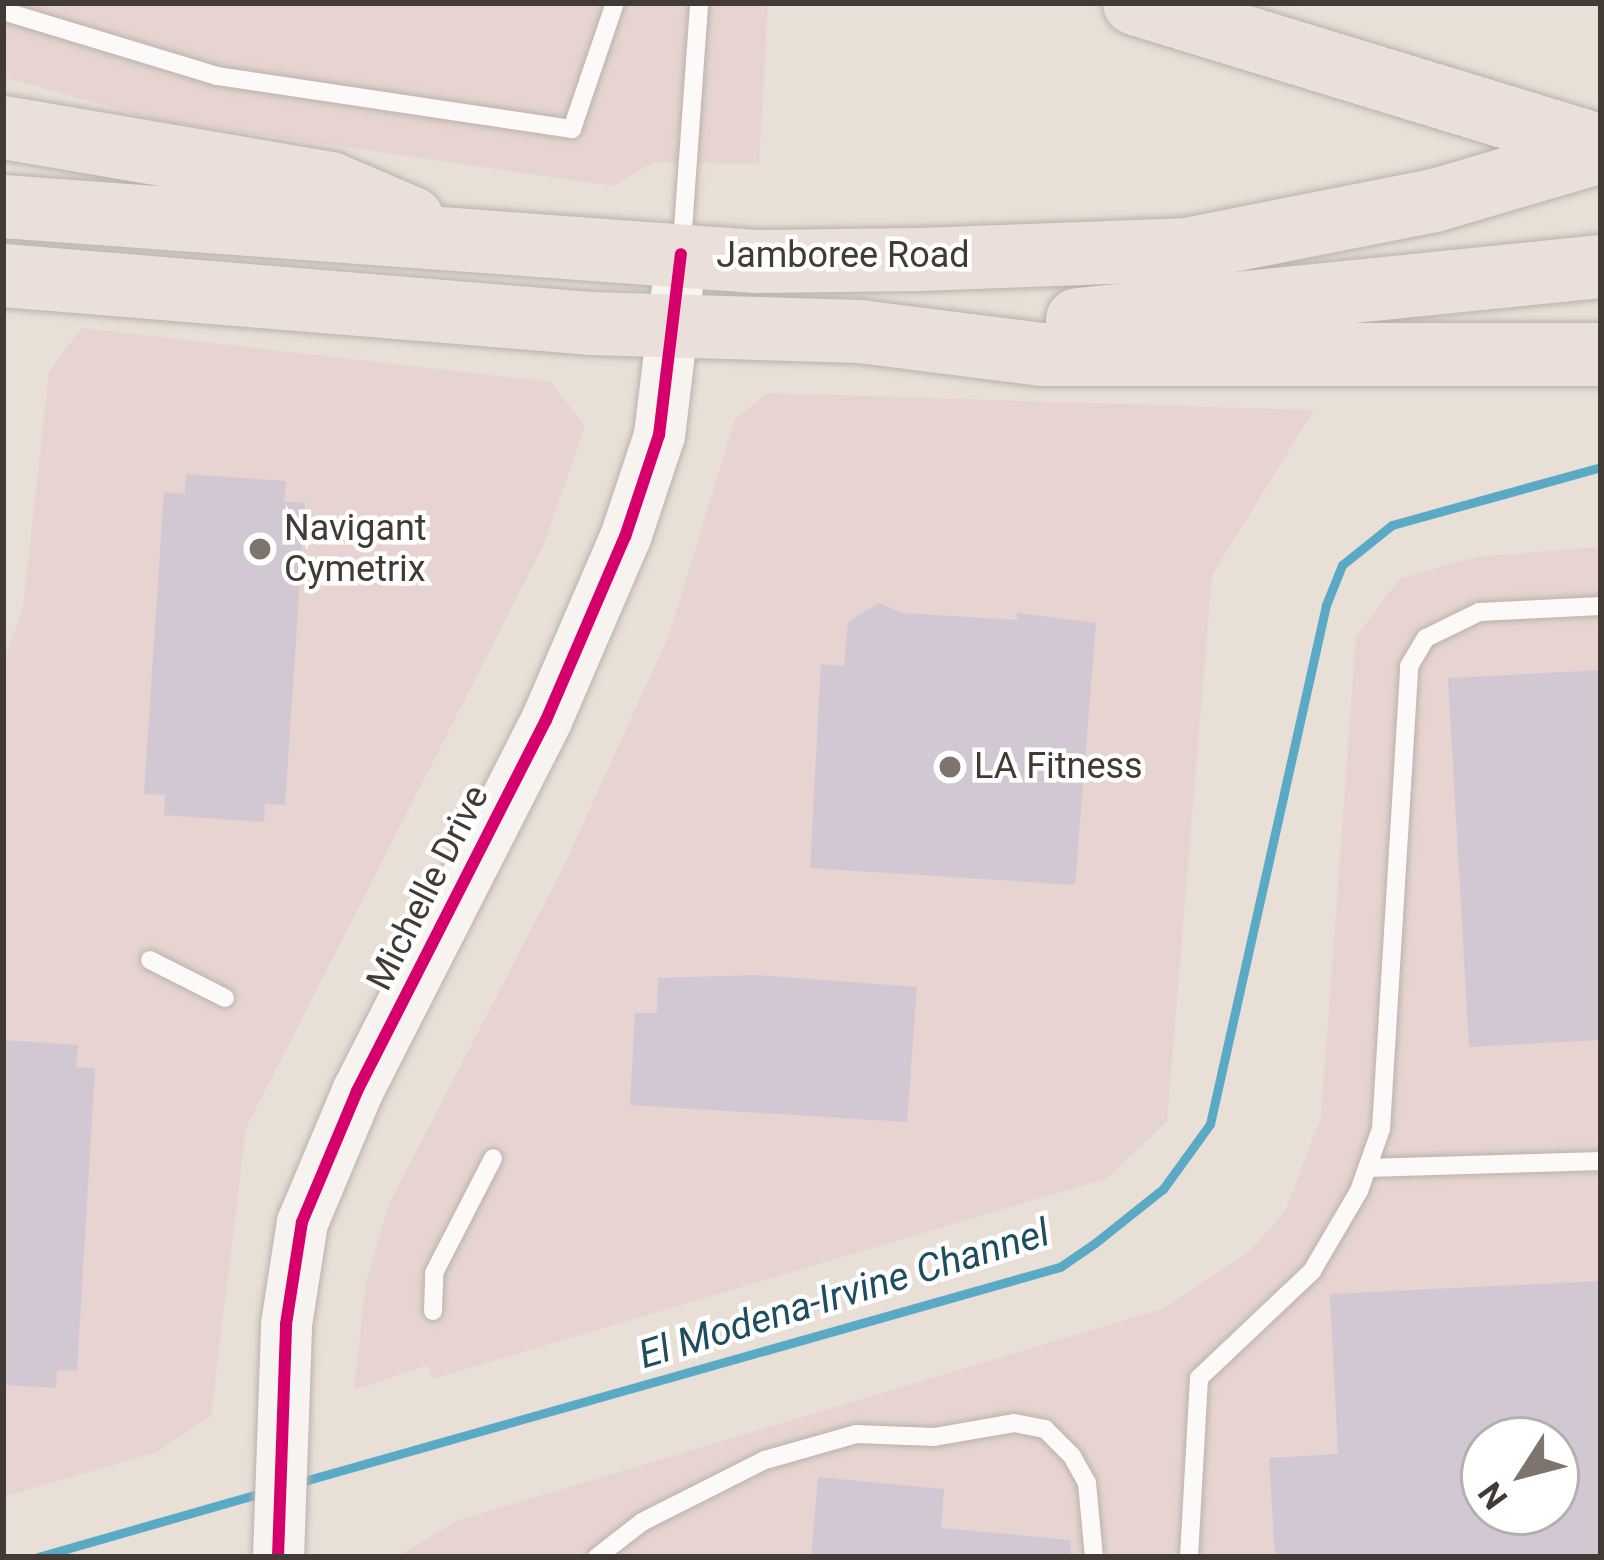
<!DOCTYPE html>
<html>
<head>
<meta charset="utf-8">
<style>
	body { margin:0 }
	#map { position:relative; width:1604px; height:1560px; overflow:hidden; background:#e8dfd6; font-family:Roboto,sans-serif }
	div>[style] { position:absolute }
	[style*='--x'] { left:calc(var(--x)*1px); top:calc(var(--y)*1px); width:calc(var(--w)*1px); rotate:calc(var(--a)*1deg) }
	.commercial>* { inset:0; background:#e7d4d0 }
	.stream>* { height:9px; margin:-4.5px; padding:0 4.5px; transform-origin:4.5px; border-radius:4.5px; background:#5aaac6 }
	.building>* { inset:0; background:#d1c8d3 }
	.roads { filter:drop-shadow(0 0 3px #bab2ac) drop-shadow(0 0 3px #bab2ac) }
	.lane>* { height:18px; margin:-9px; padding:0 9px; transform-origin:9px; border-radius:9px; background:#fcfaf9 }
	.secondary>* { height:51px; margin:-25.5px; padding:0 25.5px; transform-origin:25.5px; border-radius:25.5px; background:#f6f3f0 }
	.highway>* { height:63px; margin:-31.5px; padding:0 31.5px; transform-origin:31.5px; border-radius:31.5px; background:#eadfd9 }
	.cycleway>* { height:12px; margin:-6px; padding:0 6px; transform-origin:6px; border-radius:6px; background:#d6006c }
	.dots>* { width:33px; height:33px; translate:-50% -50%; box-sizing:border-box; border:6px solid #fff; border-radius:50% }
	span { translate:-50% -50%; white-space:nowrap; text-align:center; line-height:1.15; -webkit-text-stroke:9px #fff; paint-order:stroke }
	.street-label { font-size:36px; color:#423b35 }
	.poi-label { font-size:36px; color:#423b35 }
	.left { translate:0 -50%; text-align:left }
	.water-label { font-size:39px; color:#1f4c5f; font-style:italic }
	.frame { position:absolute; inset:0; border:6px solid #423b35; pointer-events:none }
	.north { position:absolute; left:1460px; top:1416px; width:120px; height:120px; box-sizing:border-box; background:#fff; border:3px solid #b3b1ae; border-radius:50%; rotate:234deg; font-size:33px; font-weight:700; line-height:48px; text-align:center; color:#423b35 }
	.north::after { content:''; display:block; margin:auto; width:42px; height:54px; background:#7c746d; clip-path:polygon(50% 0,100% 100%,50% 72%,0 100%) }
</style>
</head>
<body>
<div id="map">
	<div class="commercial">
		<i style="clip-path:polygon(3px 3px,768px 3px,759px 164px,653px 162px,614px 186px,157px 120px,3px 77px)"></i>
		<i style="clip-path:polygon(81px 328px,551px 382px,585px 426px,543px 546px,246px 1128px,211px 1416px,157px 1452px,3px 1497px,3px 662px,23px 608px,49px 372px)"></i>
		<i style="clip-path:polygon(768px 393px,1314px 410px,1212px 575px,1167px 1121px,1108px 1178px,432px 1379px,428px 1365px,354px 1390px,366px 1282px,389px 1204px,563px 868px,669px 635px,735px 419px)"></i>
		<i style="clip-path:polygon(evenodd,1601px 547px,1601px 1557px,397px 1557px,456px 1521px,1165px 1308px,1249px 1252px,1286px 1210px,1321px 1117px,1356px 637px,1399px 579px,1475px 557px,1601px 547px,1484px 1440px,1556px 1440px,1556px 1512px,1484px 1512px,1484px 1440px)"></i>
	</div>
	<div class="stream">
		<i style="--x:297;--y:1483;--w:793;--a:-15.81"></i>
		<i style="--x:1060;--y:1267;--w:42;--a:-34.4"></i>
		<i style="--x:1095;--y:1243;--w:87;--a:-38.5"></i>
		<i style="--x:1163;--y:1189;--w:80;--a:-54.1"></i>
		<i style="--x:1210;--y:1124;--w:532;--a:-77.4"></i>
		<i style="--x:1326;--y:605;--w:43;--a:-68.2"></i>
		<i style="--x:1342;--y:565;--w:64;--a:-38.7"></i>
		<i style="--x:1392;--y:525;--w:217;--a:-15.5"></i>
		<i style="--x:38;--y:1557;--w:235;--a:-16"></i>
	</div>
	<div class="building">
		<i style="clip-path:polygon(186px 474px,286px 481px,284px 502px,305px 503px,285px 805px,265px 804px,264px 822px,164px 815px,165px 795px,144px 794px,164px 492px,185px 494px)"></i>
		<i style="clip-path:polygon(879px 603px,902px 613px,1017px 620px,1017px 613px,1096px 623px,1075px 885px,810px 868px,821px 664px,844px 666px,848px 622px)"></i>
		<i style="clip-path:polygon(1601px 670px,1601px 1040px,1469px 1047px,1448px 678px)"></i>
		<i style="clip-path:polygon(757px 975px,917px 987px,907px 1122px,630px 1105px,635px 1013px,657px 1013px,658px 978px)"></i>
		<i style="clip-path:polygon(3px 1040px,78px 1045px,76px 1067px,95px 1068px,77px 1371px,57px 1370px,56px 1388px,3px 1385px)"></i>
		<i style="clip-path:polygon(evenodd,1601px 1281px,1601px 1557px,1275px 1557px,1269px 1458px,1338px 1454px,1330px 1294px,1601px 1281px,1484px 1440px,1556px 1440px,1556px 1512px,1484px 1512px,1484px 1440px)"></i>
		<i style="clip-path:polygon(818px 1477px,944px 1489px,941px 1528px,1071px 1540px,1070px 1557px,811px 1557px)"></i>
	</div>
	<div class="roads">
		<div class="lane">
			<i style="--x:3;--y:11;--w:224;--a:16.9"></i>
			<i style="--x:217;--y:76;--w:359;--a:8.5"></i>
			<i style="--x:572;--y:129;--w:133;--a:-71.2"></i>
			<i style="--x:682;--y:243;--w:241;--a:-85.9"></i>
			<i style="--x:150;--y:960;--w:84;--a:26.9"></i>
			<i style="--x:1367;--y:1168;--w:234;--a:-1.7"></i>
			<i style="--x:433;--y:1311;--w:38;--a:-88"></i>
			<i style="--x:434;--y:1273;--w:129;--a:-62.8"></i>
			<i style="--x:597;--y:1557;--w:57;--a:-37.9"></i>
			<i style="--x:642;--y:1522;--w:138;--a:-26.8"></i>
			<i style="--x:765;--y:1460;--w:95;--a:-15.9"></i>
			<i style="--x:856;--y:1434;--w:78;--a:2.2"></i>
			<i style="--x:934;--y:1437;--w:81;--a:-9.9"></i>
			<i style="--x:1014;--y:1423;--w:32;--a:11"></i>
			<i style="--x:1045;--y:1429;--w:38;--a:45"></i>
			<i style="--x:1072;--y:1456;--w:31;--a:61"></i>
			<i style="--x:1087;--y:1483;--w:74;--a:84.6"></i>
			<i style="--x:1189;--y:1557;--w:179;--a:-86.8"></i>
			<i style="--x:1199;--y:1378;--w:156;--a:-43.4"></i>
			<i style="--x:1312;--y:1271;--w:93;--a:-59.6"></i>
			<i style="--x:1359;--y:1191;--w:66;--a:-70.5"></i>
			<i style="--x:1381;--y:1129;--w:464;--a:-86.5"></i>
			<i style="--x:1409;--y:666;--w:33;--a:-59"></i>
			<i style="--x:1426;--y:638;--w:59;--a:-26.1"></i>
			<i style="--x:1479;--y:612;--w:122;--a:-2.8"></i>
		</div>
		<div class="secondary">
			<i style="--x:278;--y:1557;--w:233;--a:-88"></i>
			<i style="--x:286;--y:1324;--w:103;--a:-81.1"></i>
			<i style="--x:302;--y:1222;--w:142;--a:-67.2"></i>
			<i style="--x:357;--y:1091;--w:416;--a:-63"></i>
			<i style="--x:546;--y:720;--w:199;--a:-66.7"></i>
			<i style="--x:625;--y:537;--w:108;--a:-71.6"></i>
			<i style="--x:659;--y:435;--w:182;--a:-83.1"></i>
		</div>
		<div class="highway">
			<i style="--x:1134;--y:3;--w:488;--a:17"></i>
			<i style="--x:3;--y:127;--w:332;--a:9.7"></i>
			<i style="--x:330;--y:183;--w:89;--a:23.1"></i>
			<i style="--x:3;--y:206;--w:755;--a:4.18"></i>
			<i style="--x:756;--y:261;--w:161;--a:-0.7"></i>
			<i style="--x:917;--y:259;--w:269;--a:-2.1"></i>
			<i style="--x:1186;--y:249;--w:253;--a:-11.2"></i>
			<i style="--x:1434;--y:200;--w:174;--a:-16.4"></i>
			<i style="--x:3;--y:275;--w:589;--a:4.67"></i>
			<i style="--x:590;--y:323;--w:269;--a:1.7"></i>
			<i style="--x:859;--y:331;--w:184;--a:7.2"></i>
			<i style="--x:1042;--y:354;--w:559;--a:0"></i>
			<i style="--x:1077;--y:319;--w:527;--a:-5.78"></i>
		</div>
	</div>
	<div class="cycleway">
		<i style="--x:278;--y:1557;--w:233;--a:-88"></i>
		<i style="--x:286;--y:1324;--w:103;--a:-81.1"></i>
		<i style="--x:302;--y:1222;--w:142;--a:-67.2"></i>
		<i style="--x:357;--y:1091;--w:416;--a:-63"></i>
		<i style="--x:546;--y:720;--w:199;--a:-66.7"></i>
		<i style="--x:625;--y:537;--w:108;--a:-71.6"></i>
		<i style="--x:659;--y:435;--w:182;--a:-83.1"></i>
	</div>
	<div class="dots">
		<i style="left:260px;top:549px;background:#7c746d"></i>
		<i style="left:950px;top:767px;background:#7c746d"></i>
	</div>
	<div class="street-label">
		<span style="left:843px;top:256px">Jamboree Road</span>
		<span style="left:428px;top:888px;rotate:-63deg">Michelle Drive</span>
	</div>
	<div class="poi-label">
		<span class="left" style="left:284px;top:549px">Navigant<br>Cymetrix</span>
		<span class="left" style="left:974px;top:767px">LA Fitness</span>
	</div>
	<div class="water-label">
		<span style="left:844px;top:1294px;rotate:-17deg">El Modena-Irvine Channel</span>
	</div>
	<div class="frame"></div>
	<div class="north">N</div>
</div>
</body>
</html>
